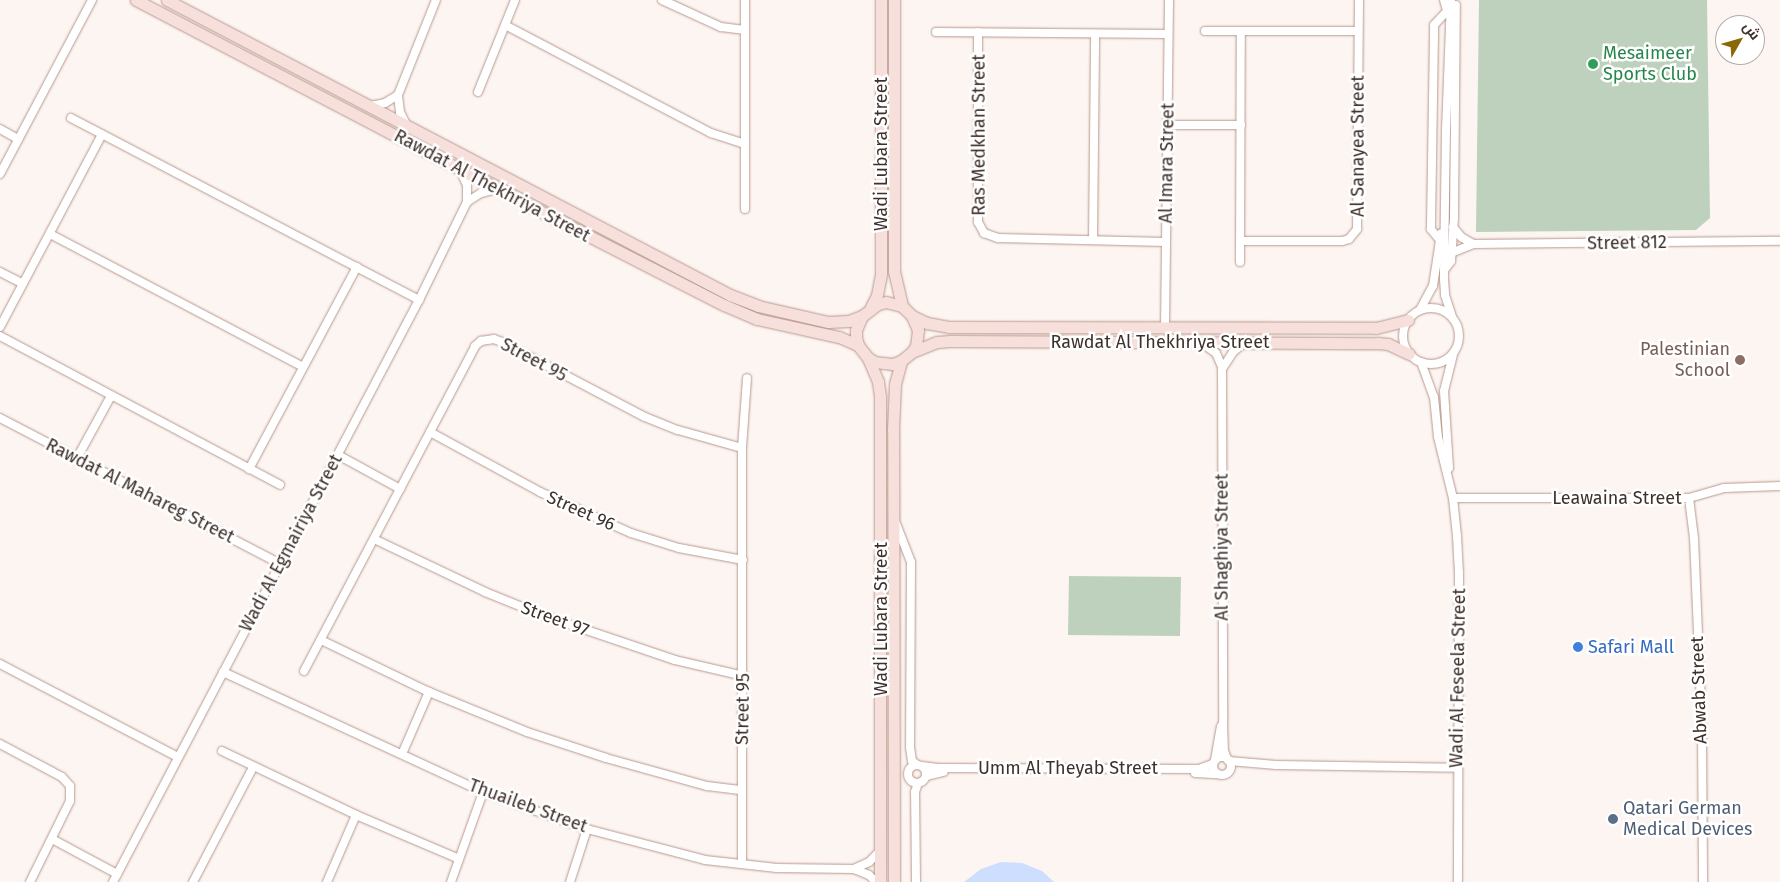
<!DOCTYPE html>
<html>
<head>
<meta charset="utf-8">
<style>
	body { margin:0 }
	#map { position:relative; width:1780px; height:882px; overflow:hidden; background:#fcf5f2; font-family:"Fira Sans",Cairo,sans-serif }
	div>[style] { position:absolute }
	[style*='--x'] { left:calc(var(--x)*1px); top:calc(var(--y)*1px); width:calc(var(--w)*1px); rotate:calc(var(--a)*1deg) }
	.green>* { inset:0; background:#bed1bc }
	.water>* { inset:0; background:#cedeff }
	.roads { filter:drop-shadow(0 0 1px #b9988c) drop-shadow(0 0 1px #b9988c) }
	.street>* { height:8px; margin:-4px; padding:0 4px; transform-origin:4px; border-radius:4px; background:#fff }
	.street>.ring { margin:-4px; padding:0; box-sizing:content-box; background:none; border:8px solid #fff; border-radius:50% }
	.secondary>* { height:11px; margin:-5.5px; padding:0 5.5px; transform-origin:5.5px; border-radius:5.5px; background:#f7dfdb }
	.dots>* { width:14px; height:14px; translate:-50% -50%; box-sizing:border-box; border:2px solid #fff; border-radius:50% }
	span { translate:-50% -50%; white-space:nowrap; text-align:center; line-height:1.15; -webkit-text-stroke:5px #fff; paint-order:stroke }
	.leisure-label { font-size:18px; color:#27864d }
	.left { translate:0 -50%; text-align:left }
	.street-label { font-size:18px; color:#3e302b }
	.education-label { font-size:18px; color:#785e54 }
	.right { translate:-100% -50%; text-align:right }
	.shop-label { font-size:18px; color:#366cbe }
	.service-label { font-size:18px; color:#4e5e75 }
	.north { position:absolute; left:1715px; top:15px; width:50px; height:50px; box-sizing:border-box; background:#fff; border:1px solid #b2acaa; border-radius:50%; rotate:52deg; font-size:14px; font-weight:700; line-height:20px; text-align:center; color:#3e302b }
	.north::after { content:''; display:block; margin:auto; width:18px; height:22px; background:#896805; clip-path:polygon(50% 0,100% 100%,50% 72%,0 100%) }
</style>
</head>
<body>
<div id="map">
	<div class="green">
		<i style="clip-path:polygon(1479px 0,1707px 0,1710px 218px,1696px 230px,1476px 232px)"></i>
		<i style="clip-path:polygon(1069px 576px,1181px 577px,1180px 636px,1068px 635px)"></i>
	</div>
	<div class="water">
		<i style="clip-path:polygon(1001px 862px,1022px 863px,1042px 871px,1054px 882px,964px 882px,981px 869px)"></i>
	</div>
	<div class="roads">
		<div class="street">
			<i style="--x:662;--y:0;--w:65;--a:24.6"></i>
			<i style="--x:721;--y:27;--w:24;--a:7"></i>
			<i style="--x:745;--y:0;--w:209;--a:90"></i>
			<i style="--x:1444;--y:0;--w:15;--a:74"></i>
			<i style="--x:1451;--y:0;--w:129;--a:92.2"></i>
			<i style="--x:1446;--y:129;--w:150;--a:90.8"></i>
			<i style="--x:1444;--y:279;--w:16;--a:86"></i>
			<i style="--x:1445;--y:295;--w:23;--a:72"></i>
			<i style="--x:505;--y:25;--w:233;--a:27.7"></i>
			<i style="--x:711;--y:133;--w:36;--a:18"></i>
			<i style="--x:1205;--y:31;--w:153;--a:0"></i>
			<i style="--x:936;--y:32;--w:232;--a:0.5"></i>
			<i style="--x:978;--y:32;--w:190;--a:90"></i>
			<i style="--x:978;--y:222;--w:13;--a:61"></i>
			<i style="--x:984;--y:233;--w:15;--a:20"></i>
			<i style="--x:998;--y:238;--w:168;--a:1.4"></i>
			<i style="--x:478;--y:92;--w:99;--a:-68.1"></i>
			<i style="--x:370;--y:106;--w:15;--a:-11"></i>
			<i style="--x:385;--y:103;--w:15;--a:-32"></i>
			<i style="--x:71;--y:118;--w:393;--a:27.6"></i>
			<i style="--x:406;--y:124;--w:13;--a:-117"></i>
			<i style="--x:400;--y:112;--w:17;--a:-97"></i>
			<i style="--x:398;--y:95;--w:102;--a:-68.2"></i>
			<i style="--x:1168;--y:125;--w:73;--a:0"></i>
			<i style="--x:0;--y:129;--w:21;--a:29"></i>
			<i style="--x:0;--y:174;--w:197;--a:-62.1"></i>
			<i style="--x:467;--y:202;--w:17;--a:-33"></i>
			<i style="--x:481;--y:193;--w:16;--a:-14"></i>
			<i style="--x:1453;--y:227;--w:13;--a:51"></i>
			<i style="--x:1461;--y:237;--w:14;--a:30"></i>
			<i style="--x:50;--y:234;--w:286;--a:27.7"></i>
			<i style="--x:1093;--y:238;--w:204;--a:-89.4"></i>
			<i style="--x:1439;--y:239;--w:13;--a:-129"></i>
			<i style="--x:1431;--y:229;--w:4;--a:-90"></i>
			<i style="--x:1431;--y:225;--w:200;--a:-89.1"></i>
			<i style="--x:1434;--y:25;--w:19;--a:-47"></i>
			<i style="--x:1240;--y:241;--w:102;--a:0"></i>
			<i style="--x:1342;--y:241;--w:7;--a:-16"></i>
			<i style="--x:1349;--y:239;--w:13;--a:-51"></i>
			<i style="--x:1357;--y:229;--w:229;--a:-89.5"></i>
			<i style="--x:1451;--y:253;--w:24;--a:-22"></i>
			<i style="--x:1473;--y:244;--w:307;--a:-0.6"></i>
			<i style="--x:1240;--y:262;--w:231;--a:-89.8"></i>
			<i style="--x:1445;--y:269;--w:10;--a:-53"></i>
			<i style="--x:1451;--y:261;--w:43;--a:-86"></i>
			<i style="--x:1454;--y:218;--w:213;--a:-89.5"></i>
			<i style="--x:0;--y:272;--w:25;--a:27"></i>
			<i class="ring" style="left:1403px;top:308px;width:48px;height:48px"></i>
			<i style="--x:1420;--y:310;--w:27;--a:-62"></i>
			<i style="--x:1433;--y:286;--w:53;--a:-81.3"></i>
			<i style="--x:0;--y:327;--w:218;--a:-62.1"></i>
			<i style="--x:1165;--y:327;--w:327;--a:-89.3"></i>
			<i style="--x:0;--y:336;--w:317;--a:28"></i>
			<i style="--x:1202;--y:343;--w:17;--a:36"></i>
			<i style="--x:1216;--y:353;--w:15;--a:67"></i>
			<i style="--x:1222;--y:367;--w:356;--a:89.8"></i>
			<i style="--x:1223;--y:723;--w:28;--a:88"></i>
			<i style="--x:1224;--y:751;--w:9;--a:69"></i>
			<i style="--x:1421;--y:362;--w:37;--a:70"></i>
			<i style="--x:1434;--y:397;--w:40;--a:84.3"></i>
			<i style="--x:1438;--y:437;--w:63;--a:76.2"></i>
			<i style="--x:1453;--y:498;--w:38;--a:84"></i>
			<i style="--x:1457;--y:536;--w:37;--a:87"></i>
			<i style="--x:1459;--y:573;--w:309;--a:90.2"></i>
			<i style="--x:1222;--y:369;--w:20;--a:-57"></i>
			<i style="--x:1233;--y:352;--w:14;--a:-39"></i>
			<i style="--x:0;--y:418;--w:316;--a:27.5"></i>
			<i style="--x:430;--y:432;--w:125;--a:28.6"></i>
			<i style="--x:540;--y:492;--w:100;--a:24.3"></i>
			<i style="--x:631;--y:533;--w:50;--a:17.4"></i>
			<i style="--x:679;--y:548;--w:65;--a:10.6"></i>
			<i style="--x:338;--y:455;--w:71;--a:28.7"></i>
			<i style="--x:77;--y:458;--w:71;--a:-61.3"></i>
			<i style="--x:1449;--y:468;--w:77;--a:-93.7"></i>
			<i style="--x:1444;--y:391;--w:36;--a:-76"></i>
			<i style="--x:249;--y:469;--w:229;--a:-61.9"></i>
			<i style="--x:1453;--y:498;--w:236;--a:0"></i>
			<i style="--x:1689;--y:498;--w:36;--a:-16"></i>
			<i style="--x:1724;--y:488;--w:56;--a:-2"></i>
			<i style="--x:1689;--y:498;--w:40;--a:82.9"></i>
			<i style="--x:1694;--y:538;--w:194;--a:87.6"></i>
			<i style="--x:1702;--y:732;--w:150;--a:89.6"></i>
			<i style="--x:895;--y:521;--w:44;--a:68.7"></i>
			<i style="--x:911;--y:562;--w:185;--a:90.3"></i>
			<i style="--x:910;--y:747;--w:14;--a:82"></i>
			<i style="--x:912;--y:761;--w:5;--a:37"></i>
			<i style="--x:374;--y:539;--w:123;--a:25.5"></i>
			<i style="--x:485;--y:592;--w:61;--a:22"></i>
			<i style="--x:542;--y:615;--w:140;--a:18.7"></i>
			<i style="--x:675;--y:660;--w:71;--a:13.1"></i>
			<i style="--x:321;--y:640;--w:120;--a:25.7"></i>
			<i style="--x:429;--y:692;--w:106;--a:22.2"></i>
			<i style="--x:527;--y:732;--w:83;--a:18.2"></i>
			<i style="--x:606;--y:758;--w:105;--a:15.5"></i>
			<i style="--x:707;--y:786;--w:35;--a:7"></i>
			<i style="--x:0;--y:664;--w:201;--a:27.6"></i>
			<i style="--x:304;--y:671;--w:367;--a:-62.2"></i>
			<i style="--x:475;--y:346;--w:8;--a:-40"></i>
			<i style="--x:481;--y:341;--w:13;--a:-9"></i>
			<i style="--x:494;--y:339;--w:9;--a:21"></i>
			<i style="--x:502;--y:342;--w:161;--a:27.7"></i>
			<i style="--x:645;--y:417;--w:35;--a:22"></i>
			<i style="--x:678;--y:430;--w:66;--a:15.7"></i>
			<i style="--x:223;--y:672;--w:286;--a:24.8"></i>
			<i style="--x:483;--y:792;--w:110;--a:19.6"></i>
			<i style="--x:587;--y:829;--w:122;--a:14.7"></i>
			<i style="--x:705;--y:860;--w:72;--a:6.3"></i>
			<i style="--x:777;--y:868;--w:77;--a:0.7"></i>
			<i style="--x:854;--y:869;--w:16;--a:22"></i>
			<i style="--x:869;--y:875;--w:10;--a:45"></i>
			<i style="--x:0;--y:744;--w:70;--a:28"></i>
			<i style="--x:62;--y:777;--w:12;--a:48"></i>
			<i style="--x:70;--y:786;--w:15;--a:90"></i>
			<i style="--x:70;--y:801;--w:90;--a:116.3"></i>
			<i style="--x:222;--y:751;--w:148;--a:25.5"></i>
			<i style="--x:356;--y:815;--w:112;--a:23.1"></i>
			<i style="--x:402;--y:754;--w:68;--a:-66.5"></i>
			<i class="ring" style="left:1213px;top:757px;width:10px;height:10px"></i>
			<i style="--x:1215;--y:760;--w:34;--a:-80"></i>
			<i style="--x:1229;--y:761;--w:47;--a:4.9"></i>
			<i style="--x:1276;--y:765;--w:181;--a:0.9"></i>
			<i class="ring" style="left:908px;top:765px;width:10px;height:10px"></i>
			<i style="--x:922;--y:766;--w:16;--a:7"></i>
			<i style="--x:938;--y:768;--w:261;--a:0.2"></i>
			<i style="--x:1199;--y:769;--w:15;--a:-20"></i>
			<i style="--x:1195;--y:773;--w:22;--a:3"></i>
			<i style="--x:926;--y:776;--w:18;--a:-13"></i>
			<i style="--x:52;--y:839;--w:74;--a:28.3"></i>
			<i style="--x:742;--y:864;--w:416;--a:-90"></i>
			<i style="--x:742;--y:448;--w:70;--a:-85.9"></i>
			<i style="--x:854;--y:869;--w:17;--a:-25"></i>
			<i style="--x:869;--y:862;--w:16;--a:-45"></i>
			<i style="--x:113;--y:882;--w:658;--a:-62.27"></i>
			<i style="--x:419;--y:300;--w:109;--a:-63.9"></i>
			<i style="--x:467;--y:202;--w:17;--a:-90"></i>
			<i style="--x:467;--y:185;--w:17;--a:-115"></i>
			<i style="--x:193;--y:882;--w:130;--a:-62.4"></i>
			<i style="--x:327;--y:882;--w:73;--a:-66.6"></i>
			<i style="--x:451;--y:882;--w:96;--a:-70.4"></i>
			<i style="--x:570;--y:882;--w:56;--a:-72.2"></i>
			<i style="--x:916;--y:882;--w:90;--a:-90.6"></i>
			<i style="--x:915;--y:792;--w:9;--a:-72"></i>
		</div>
		<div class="secondary">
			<i style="--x:136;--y:0;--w:407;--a:27.6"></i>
			<i style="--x:497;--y:189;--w:255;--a:27.1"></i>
			<i style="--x:724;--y:305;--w:36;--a:23"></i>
			<i style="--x:757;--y:319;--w:84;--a:12.4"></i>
			<i style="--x:839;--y:337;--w:21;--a:23"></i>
			<i style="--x:167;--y:0;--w:636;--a:27.65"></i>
			<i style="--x:730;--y:295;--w:30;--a:21"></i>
			<i style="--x:758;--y:306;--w:72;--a:12.9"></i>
			<i style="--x:828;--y:322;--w:21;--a:-3"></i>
			<i style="--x:849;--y:321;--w:14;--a:-21"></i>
			<i style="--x:862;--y:316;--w:20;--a:-37"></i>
			<i style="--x:878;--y:304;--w:8;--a:-14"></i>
			<i style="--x:886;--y:302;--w:16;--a:14"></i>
			<i style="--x:902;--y:306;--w:14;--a:45"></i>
			<i style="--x:912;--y:316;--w:15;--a:67"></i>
			<i style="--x:918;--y:330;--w:16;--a:97"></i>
			<i style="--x:916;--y:346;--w:7;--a:124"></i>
			<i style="--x:912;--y:352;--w:14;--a:141"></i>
			<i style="--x:901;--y:361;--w:9;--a:159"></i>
			<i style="--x:893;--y:364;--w:18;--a:-174"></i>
			<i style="--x:875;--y:362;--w:8;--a:-150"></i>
			<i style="--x:868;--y:358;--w:16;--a:-128"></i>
			<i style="--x:858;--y:345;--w:8;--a:-104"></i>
			<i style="--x:856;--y:337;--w:7;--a:-90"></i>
			<i style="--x:856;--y:330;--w:15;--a:-67"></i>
			<i style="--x:894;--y:0;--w:271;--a:90"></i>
			<i style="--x:894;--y:271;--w:36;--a:77"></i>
			<i style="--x:871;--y:307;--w:13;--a:-63"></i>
			<i style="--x:877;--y:295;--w:21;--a:-79"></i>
			<i style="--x:881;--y:274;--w:274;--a:-90"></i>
			<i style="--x:912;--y:316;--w:17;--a:25"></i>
			<i style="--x:927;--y:323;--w:22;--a:10"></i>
			<i style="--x:949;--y:327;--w:427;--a:0.1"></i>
			<i style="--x:1376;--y:328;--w:33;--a:-14"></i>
			<i style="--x:912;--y:352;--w:27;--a:-22"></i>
			<i style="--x:937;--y:342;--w:13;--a:-4"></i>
			<i style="--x:950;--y:341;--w:428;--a:0.3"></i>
			<i style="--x:1378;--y:343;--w:10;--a:6"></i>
			<i style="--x:1388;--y:344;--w:23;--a:25"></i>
			<i style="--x:868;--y:358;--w:26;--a:67"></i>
			<i style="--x:878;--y:382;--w:15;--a:82"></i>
			<i style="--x:880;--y:397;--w:485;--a:90"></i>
			<i style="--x:894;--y:882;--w:452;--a:-90.1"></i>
			<i style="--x:893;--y:430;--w:46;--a:-87.5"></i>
			<i style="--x:895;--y:384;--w:24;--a:-75"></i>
		</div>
	</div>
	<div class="dots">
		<i style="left:1593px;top:64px;background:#2e9e5b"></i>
		<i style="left:1740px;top:360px;background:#8d6e63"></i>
		<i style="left:1578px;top:647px;background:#3f7fe0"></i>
		<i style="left:1613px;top:819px;background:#5c6f8a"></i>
	</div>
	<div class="leisure-label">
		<span class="left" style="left:1603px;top:64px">Mesaimeer<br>Sports Club</span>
	</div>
	<div class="street-label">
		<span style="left:979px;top:135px;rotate:-90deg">Ras Medkhan Street</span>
		<span style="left:1358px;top:146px;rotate:-90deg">Al Sanayea Street</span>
		<span style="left:881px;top:154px;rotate:-90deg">Wadi Lubara Street</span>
		<span style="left:1167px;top:163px;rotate:-89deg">Al Imara Street</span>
		<span style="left:492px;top:186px;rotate:28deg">Rawdat Al Thekhriya Street</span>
		<span style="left:1627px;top:243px;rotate:-1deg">Street 812</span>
		<span style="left:1160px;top:342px">Rawdat Al Thekhriya Street</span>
		<span style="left:534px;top:360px;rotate:28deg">Street 95</span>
		<span style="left:140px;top:491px;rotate:27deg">Rawdat Al Mahareg Street</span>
		<span style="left:1617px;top:498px">Leawaina Street</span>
		<span style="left:581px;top:511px;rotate:24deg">Street 96</span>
		<span style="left:291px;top:543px;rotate:-62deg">Wadi Al Egmairiya Street</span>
		<span style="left:1222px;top:547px;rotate:-90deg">Al Shaghiya Street</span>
		<span style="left:555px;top:619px;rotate:20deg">Street 97</span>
		<span style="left:881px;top:619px;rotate:-90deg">Wadi Lubara Street</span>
		<span style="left:1458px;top:678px;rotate:-89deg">Wadi Al Feseela Street</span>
		<span style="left:1699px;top:690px;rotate:-92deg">Abwab Street</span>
		<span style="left:743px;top:709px;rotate:-89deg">Street 95</span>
		<span style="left:1068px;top:768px">Umm Al Theyab Street</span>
		<span style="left:528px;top:806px;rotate:20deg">Thuaileb Street</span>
	</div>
	<div class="education-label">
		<span class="right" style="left:1730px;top:360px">Palestinian<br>School</span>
	</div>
	<div class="shop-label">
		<span class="left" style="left:1588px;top:647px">Safari Mall</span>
	</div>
	<div class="service-label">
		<span class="left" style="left:1623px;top:819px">Qatari German<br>Medical Devices</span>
	</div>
	<div class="north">ش</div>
</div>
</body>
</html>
